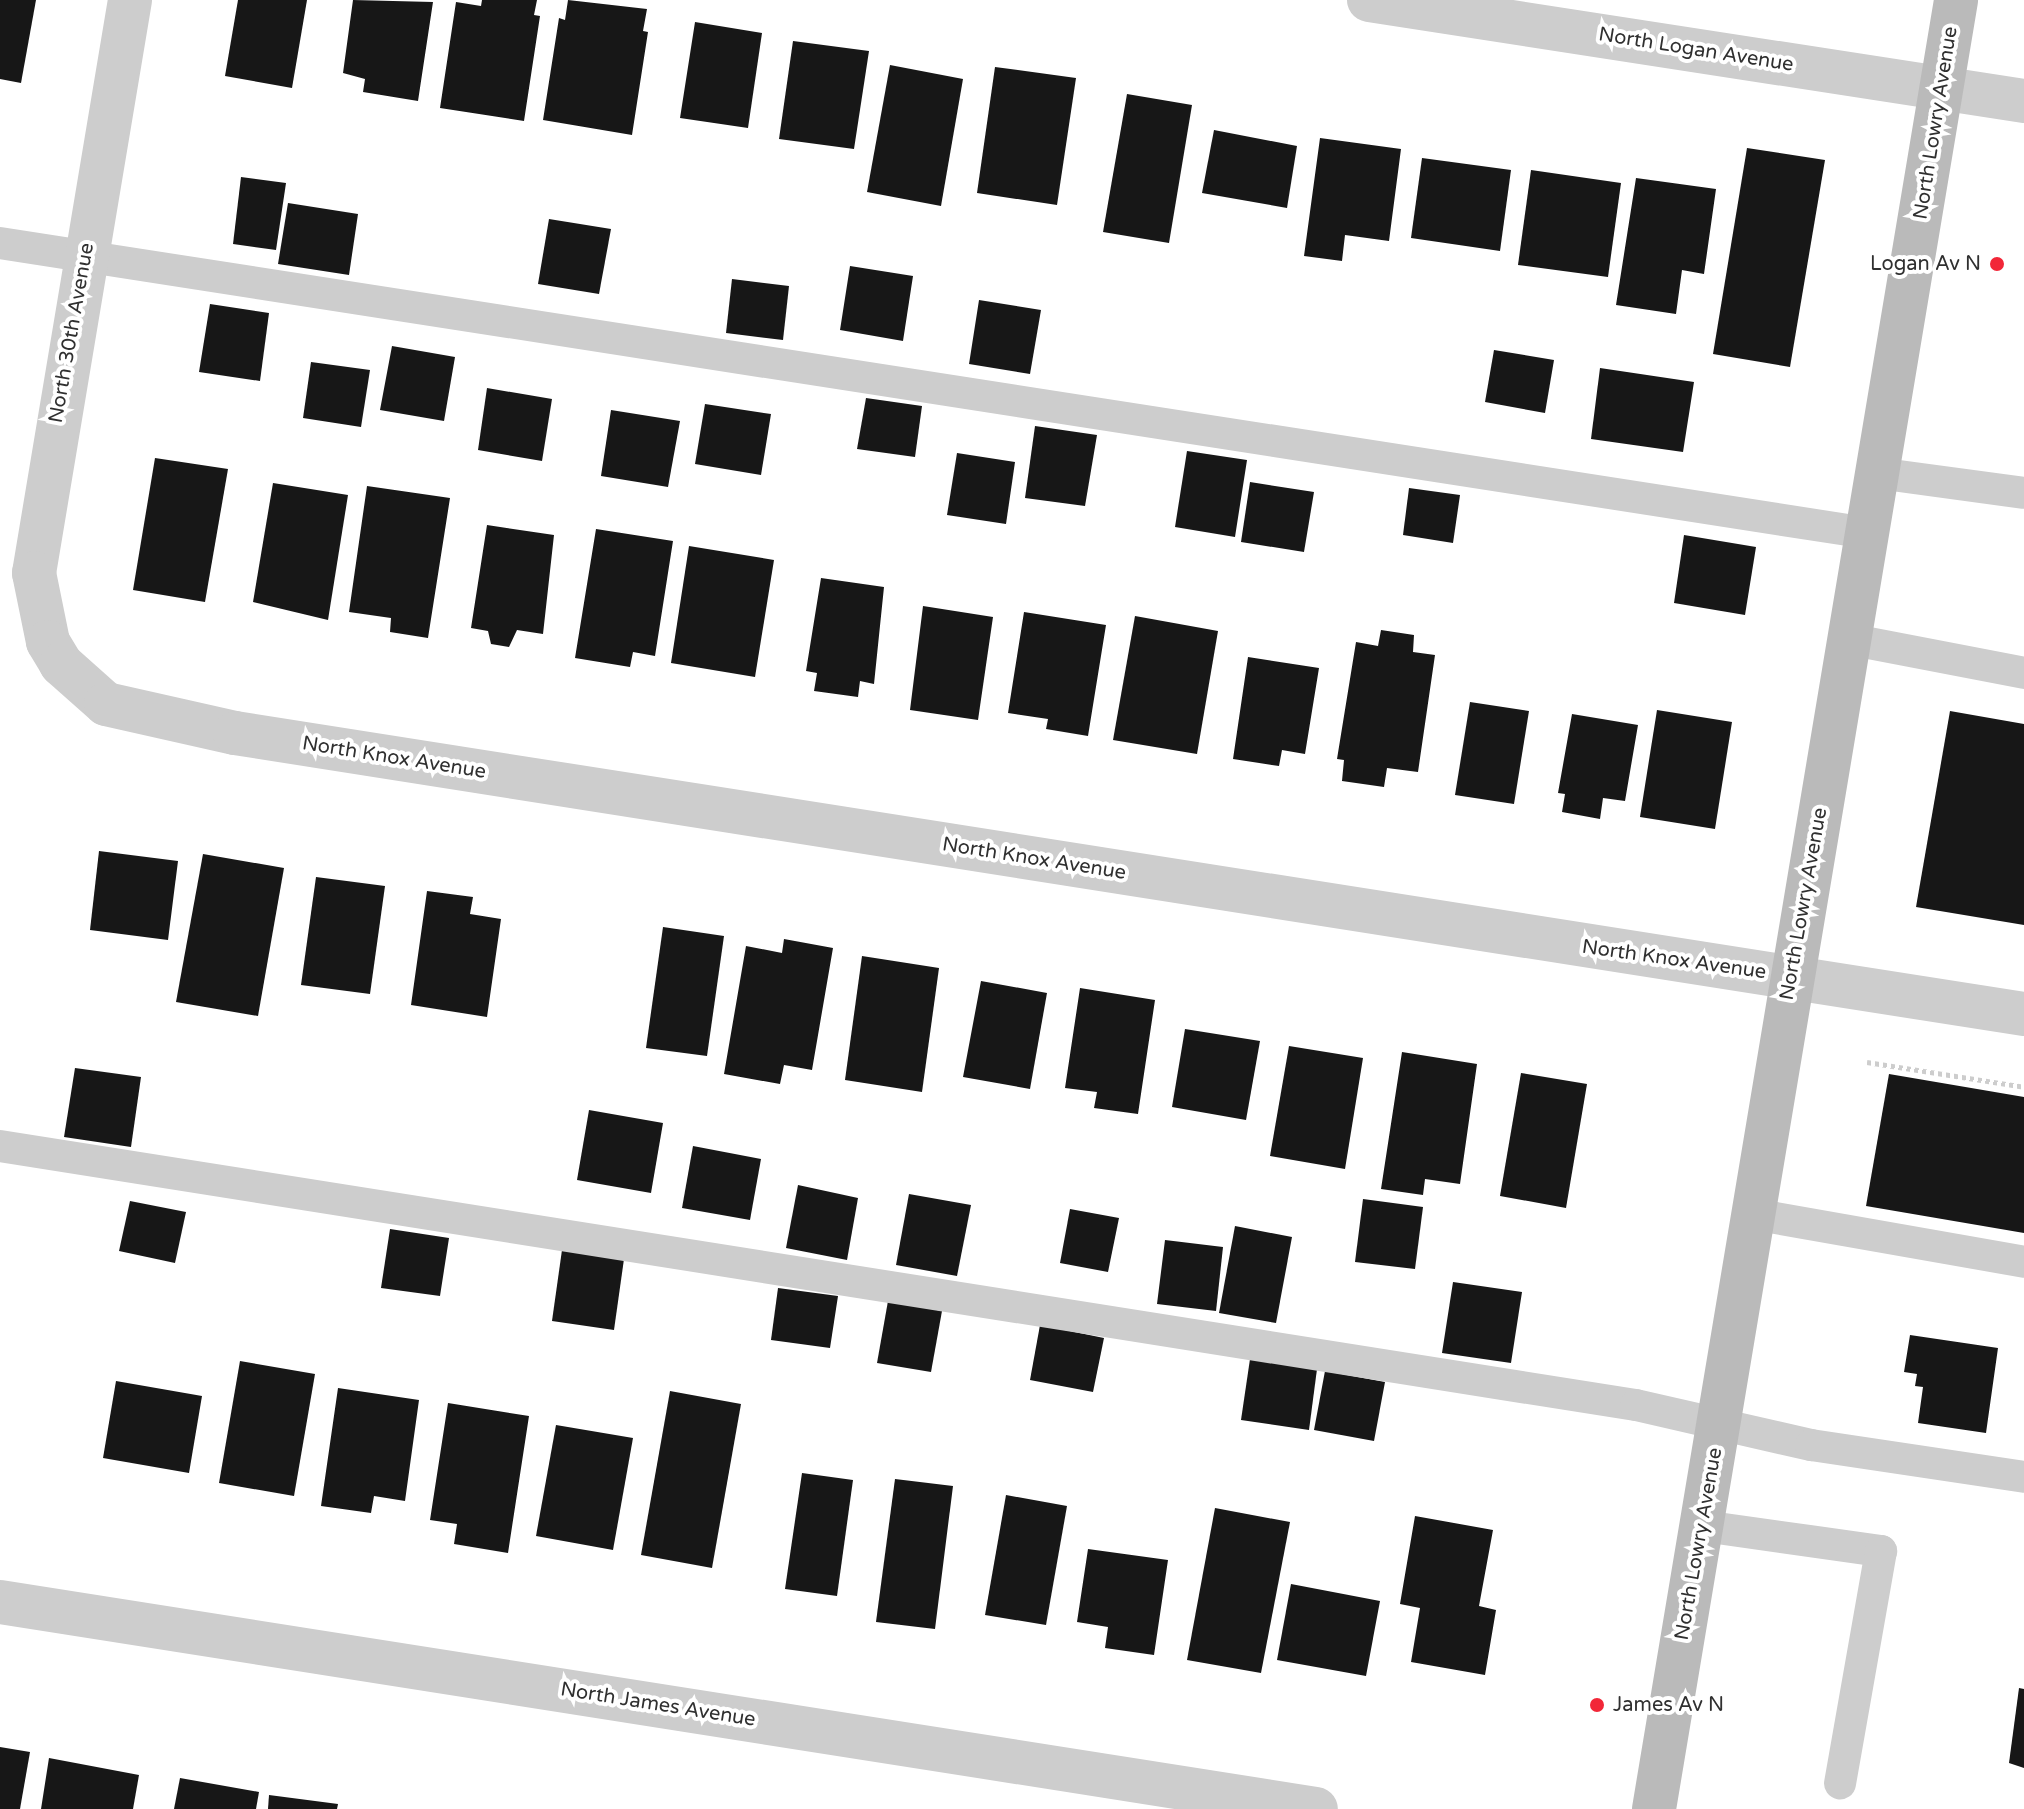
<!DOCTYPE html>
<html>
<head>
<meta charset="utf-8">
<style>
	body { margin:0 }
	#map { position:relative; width:2024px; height:1809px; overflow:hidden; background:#fff; font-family:"Varela Round",sans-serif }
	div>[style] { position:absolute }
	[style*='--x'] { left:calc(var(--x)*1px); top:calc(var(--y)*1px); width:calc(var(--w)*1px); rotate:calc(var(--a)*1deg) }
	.building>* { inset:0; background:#171717 }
	.path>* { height:5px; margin-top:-2.5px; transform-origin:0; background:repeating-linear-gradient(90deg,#cdcdcd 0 4px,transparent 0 8px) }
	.service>* { height:32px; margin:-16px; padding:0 16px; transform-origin:16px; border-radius:16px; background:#cdcdcd }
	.minor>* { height:44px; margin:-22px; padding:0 22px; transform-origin:22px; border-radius:22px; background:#cdcdcd }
	.secondary>* { height:44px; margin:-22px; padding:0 22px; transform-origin:22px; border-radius:22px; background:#bababa }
	.dots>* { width:22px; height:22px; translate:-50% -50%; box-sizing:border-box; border:4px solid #fff; border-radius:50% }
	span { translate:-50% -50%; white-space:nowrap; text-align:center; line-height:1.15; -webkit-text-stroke:8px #fff; paint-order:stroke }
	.street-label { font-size:20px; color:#303030 }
	.poi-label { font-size:20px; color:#303030 }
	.right { translate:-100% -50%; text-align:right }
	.left { translate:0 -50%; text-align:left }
</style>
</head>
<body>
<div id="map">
	<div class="building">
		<i style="clip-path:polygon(0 0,36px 0,21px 83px,0 79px)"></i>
		<i style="clip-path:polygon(238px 0,307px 0,292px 88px,225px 76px)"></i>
		<i style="clip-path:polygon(353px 0,433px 2px,418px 101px,363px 92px,365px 79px,343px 73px)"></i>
		<i style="clip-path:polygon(482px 0,537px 0,534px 15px,540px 16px,524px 121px,440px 108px,456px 2px,481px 6px)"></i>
		<i style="clip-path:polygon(568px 0,647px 9px,643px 31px,648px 32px,632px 135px,543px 120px,559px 18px,565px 20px)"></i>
		<i style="clip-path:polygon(695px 22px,762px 33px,748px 128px,680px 118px)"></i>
		<i style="clip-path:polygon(793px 41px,869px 51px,854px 149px,779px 139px)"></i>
		<i style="clip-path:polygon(890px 65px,963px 79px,941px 206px,867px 192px)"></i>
		<i style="clip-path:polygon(995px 67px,1076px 78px,1057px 205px,977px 193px)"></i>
		<i style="clip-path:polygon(1127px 94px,1192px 105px,1169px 243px,1103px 232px)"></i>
		<i style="clip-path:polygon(1214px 130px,1297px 146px,1287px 208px,1202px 193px)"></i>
		<i style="clip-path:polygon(1320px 138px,1401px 149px,1389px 241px,1345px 235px,1342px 261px,1304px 256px)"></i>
		<i style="clip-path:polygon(1747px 148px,1825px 160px,1790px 367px,1713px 354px)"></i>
		<i style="clip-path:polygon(1422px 158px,1511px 170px,1500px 251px,1411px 238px)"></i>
		<i style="clip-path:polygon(1531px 170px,1621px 183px,1608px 277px,1518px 265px)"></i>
		<i style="clip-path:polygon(241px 177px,286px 183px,276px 250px,233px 244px)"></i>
		<i style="clip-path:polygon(1636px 178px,1716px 189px,1704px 274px,1682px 270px,1676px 314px,1616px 305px)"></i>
		<i style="clip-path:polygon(288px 203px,358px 214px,349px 275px,278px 264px)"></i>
		<i style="clip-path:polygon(549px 219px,611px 229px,599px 294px,538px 284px)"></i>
		<i style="clip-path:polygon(850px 266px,913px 276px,903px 341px,840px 330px)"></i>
		<i style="clip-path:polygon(732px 279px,789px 286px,783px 340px,726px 333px)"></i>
		<i style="clip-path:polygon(979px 300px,1041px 310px,1030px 374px,969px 364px)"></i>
		<i style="clip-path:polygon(210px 304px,269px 313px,260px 381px,199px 372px)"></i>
		<i style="clip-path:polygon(392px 346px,455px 357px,444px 421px,380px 410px)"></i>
		<i style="clip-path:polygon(1494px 350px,1554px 360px,1545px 413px,1485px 402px)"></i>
		<i style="clip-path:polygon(311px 362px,370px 370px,361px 427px,303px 418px)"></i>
		<i style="clip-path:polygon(1600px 368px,1694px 382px,1683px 452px,1591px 439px)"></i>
		<i style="clip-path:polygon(487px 388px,552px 399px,542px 461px,478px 450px)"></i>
		<i style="clip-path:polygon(866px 398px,922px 406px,915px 457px,857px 449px)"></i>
		<i style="clip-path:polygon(705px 404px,771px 414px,761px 475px,695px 464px)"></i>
		<i style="clip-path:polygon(611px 410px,680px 421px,668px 487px,601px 476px)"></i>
		<i style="clip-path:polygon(1035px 426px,1097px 435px,1085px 506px,1025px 498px)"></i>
		<i style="clip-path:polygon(1187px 451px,1247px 460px,1235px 537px,1175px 527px)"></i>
		<i style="clip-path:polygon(957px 453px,1015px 462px,1006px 524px,947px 515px)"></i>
		<i style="clip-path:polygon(155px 458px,228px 469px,205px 602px,133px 590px)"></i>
		<i style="clip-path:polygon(1250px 482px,1314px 492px,1304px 552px,1241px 542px)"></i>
		<i style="clip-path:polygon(273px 483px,348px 495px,328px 620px,253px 602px)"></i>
		<i style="clip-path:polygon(367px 486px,450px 498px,428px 638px,390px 632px,391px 618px,349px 612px)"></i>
		<i style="clip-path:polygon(1409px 488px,1460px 495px,1453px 543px,1403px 535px)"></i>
		<i style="clip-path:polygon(487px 525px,554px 535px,543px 634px,517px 630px,509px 647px,491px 644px,488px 631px,471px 628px)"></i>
		<i style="clip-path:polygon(596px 529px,673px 541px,655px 656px,633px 652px,630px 667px,575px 658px)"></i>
		<i style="clip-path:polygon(1684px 535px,1756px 547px,1745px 615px,1674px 603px)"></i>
		<i style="clip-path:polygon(689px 546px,774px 560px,755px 677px,671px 663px)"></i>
		<i style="clip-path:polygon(821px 578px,884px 587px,874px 684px,860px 681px,858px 697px,814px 691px,817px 673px,806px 671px)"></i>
		<i style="clip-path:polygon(923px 606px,993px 617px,978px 720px,910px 710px)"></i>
		<i style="clip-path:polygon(1024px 612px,1106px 625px,1088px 736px,1046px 729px,1048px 719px,1008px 713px)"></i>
		<i style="clip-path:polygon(1135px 616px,1218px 631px,1197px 754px,1113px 740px)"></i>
		<i style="clip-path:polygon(1381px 630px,1414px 635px,1413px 652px,1435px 655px,1418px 772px,1387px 768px,1384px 787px,1342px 781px,1344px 760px,1337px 759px,1356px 642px,1378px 646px)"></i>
		<i style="clip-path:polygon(1248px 657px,1319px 668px,1305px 754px,1282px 750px,1279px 766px,1233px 759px)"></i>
		<i style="clip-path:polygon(1470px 702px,1529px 711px,1514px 804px,1455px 795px)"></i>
		<i style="clip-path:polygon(1657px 710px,1732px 722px,1715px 829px,1640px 817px)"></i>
		<i style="clip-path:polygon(1950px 711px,2024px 724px,2024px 925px,1916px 907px)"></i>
		<i style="clip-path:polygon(1572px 714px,1638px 725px,1625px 801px,1603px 798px,1600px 819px,1562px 812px,1565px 794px,1558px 793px)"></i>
		<i style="clip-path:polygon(99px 851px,178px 861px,168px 940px,90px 930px)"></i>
		<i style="clip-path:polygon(203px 854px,284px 868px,258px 1016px,176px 1002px)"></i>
		<i style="clip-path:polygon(316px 877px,385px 886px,370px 994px,301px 985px)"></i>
		<i style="clip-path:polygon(427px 891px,473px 897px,470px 914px,501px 919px,487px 1017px,411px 1005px)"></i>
		<i style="clip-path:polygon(663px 927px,724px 936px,707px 1056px,646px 1048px)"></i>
		<i style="clip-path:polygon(784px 939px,833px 948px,812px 1070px,784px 1065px,780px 1084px,724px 1074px,746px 946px,782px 953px)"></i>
		<i style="clip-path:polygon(862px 956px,939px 968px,922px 1092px,845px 1080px)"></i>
		<i style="clip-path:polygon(981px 981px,1047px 993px,1030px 1089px,963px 1077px)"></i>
		<i style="clip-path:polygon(1080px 988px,1155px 1000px,1138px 1114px,1094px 1108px,1097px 1092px,1065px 1088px)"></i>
		<i style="clip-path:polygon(1185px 1029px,1260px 1041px,1246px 1120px,1172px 1107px)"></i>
		<i style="clip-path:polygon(1289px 1046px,1363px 1058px,1345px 1169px,1270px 1156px)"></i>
		<i style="clip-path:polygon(1402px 1052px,1477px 1064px,1460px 1184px,1425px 1179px,1423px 1195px,1381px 1189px)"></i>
		<i style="clip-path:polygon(75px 1068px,141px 1077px,131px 1147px,64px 1137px)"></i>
		<i style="clip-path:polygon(1521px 1073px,1587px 1084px,1566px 1208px,1500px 1196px)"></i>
		<i style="clip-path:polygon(1889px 1074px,2024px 1097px,2024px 1233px,1866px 1206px)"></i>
		<i style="clip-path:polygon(589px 1110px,663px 1123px,651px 1193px,577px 1180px)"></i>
		<i style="clip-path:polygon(693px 1146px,761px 1159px,750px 1220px,682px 1208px)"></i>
		<i style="clip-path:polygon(798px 1185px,858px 1198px,847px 1260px,786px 1248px)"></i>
		<i style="clip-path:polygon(909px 1194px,971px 1205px,957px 1276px,896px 1265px)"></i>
		<i style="clip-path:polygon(1363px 1199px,1423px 1207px,1415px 1269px,1355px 1262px)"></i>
		<i style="clip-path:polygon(130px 1201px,186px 1212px,175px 1263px,119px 1251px)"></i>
		<i style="clip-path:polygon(1070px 1209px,1119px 1218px,1108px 1272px,1060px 1263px)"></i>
		<i style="clip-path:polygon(1235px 1226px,1292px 1237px,1276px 1323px,1219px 1313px)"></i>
		<i style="clip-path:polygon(390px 1229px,449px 1238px,440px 1296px,381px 1288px)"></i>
		<i style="clip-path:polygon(1165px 1240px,1223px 1247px,1216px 1311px,1157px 1304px)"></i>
		<i style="clip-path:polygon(562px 1250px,624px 1259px,614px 1330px,552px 1321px)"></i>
		<i style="clip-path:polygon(1453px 1282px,1522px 1292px,1511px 1363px,1442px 1353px)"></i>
		<i style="clip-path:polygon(778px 1288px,838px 1296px,830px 1348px,771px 1340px)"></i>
		<i style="clip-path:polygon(888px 1301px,942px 1311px,931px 1372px,877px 1363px)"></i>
		<i style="clip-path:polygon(1040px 1325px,1104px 1338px,1093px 1392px,1030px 1380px)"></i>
		<i style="clip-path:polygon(1910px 1335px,1998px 1348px,1986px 1433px,1918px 1423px,1923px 1387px,1915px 1386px,1917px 1374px,1904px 1372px)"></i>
		<i style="clip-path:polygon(1250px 1359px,1317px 1369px,1309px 1430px,1241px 1420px)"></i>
		<i style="clip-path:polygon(240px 1361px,315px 1374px,294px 1496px,219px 1483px)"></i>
		<i style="clip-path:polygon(1325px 1371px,1385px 1382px,1374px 1441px,1314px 1430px)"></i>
		<i style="clip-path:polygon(116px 1381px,202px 1396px,189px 1473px,103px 1458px)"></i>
		<i style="clip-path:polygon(338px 1388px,419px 1400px,405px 1501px,374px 1496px,371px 1513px,321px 1506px)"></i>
		<i style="clip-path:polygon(670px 1391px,741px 1404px,712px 1568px,641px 1555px)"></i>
		<i style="clip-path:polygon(448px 1403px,529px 1416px,508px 1553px,454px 1544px,457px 1524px,430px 1520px)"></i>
		<i style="clip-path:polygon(556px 1425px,633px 1438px,613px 1550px,536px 1536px)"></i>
		<i style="clip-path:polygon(802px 1473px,853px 1480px,837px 1596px,785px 1589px)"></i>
		<i style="clip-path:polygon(895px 1479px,953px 1486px,935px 1629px,876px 1622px)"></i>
		<i style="clip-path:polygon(1006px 1495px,1067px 1506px,1046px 1625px,985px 1615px)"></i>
		<i style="clip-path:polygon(1215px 1508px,1290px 1522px,1261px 1673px,1187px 1660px)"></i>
		<i style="clip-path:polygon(1415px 1516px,1493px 1530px,1479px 1606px,1496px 1610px,1485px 1675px,1411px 1662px,1420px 1608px,1400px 1604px)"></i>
		<i style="clip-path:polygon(1088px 1549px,1168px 1560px,1154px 1655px,1105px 1648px,1108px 1627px,1077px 1622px)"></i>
		<i style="clip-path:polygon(1291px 1584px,1380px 1601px,1366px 1676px,1277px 1660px)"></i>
		<i style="clip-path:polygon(2019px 1688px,2024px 1689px,2024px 1768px,2009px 1763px)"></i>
		<i style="clip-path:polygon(0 1747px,30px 1752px,20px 1809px,0 1809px)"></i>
		<i style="clip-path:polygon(49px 1758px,139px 1775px,133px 1809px,41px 1809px)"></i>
		<i style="clip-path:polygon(180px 1778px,259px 1792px,256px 1809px,174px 1809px)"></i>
		<i style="clip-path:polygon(269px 1795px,338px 1804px,337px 1809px,268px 1809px)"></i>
	</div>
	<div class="path">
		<i style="--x:1867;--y:1062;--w:159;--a:9"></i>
	</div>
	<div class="service">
		<i style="--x:0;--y:243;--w:1888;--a:8.83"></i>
		<i style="--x:1877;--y:473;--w:148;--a:7.7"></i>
		<i style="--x:1848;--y:639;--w:179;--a:10.9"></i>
		<i style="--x:0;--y:1146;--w:1656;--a:9"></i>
		<i style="--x:1636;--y:1405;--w:180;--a:12.9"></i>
		<i style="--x:1811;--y:1445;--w:215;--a:8.5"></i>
		<i style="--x:1753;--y:1214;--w:275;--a:10"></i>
		<i style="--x:1703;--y:1526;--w:180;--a:8"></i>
		<i style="--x:1881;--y:1551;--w:236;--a:100"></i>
	</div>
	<div class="minor">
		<i style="--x:130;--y:0;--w:581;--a:99.51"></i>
		<i style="--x:34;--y:573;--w:70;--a:78.5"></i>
		<i style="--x:48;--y:642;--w:26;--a:59"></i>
		<i style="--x:61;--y:664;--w:60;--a:41.6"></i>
		<i style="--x:106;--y:704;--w:132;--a:12.7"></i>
		<i style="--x:235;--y:733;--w:1811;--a:8.93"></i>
		<i style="--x:1369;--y:0;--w:663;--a:8.77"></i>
		<i style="--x:0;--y:1602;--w:1332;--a:8.94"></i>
	</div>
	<div class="secondary">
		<i style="--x:1654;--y:1809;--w:1834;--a:-80.52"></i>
	</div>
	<div class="dots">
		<i style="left:1997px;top:264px;background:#f22738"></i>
		<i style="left:1597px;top:1705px;background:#f22738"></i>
	</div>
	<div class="street-label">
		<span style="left:1696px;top:50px;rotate:9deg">North Logan Avenue</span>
		<span style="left:1936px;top:123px;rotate:-81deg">North Lowry Avenue</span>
		<span style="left:72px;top:333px;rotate:-80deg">North 30th Avenue</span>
		<span style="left:394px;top:758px;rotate:9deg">North Knox Avenue</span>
		<span style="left:1034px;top:859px;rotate:9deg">North Knox Avenue</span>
		<span style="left:1804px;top:904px;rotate:-80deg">North Lowry Avenue</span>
		<span style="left:1674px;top:960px;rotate:8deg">North Knox Avenue</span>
		<span style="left:1699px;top:1544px;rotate:-80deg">North Lowry Avenue</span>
		<span style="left:658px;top:1705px;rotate:9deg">North James Avenue</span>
	</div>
	<div class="poi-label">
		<span class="right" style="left:1981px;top:264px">Logan Av N</span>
		<span class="left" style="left:1613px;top:1705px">James Av N</span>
	</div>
</div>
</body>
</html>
